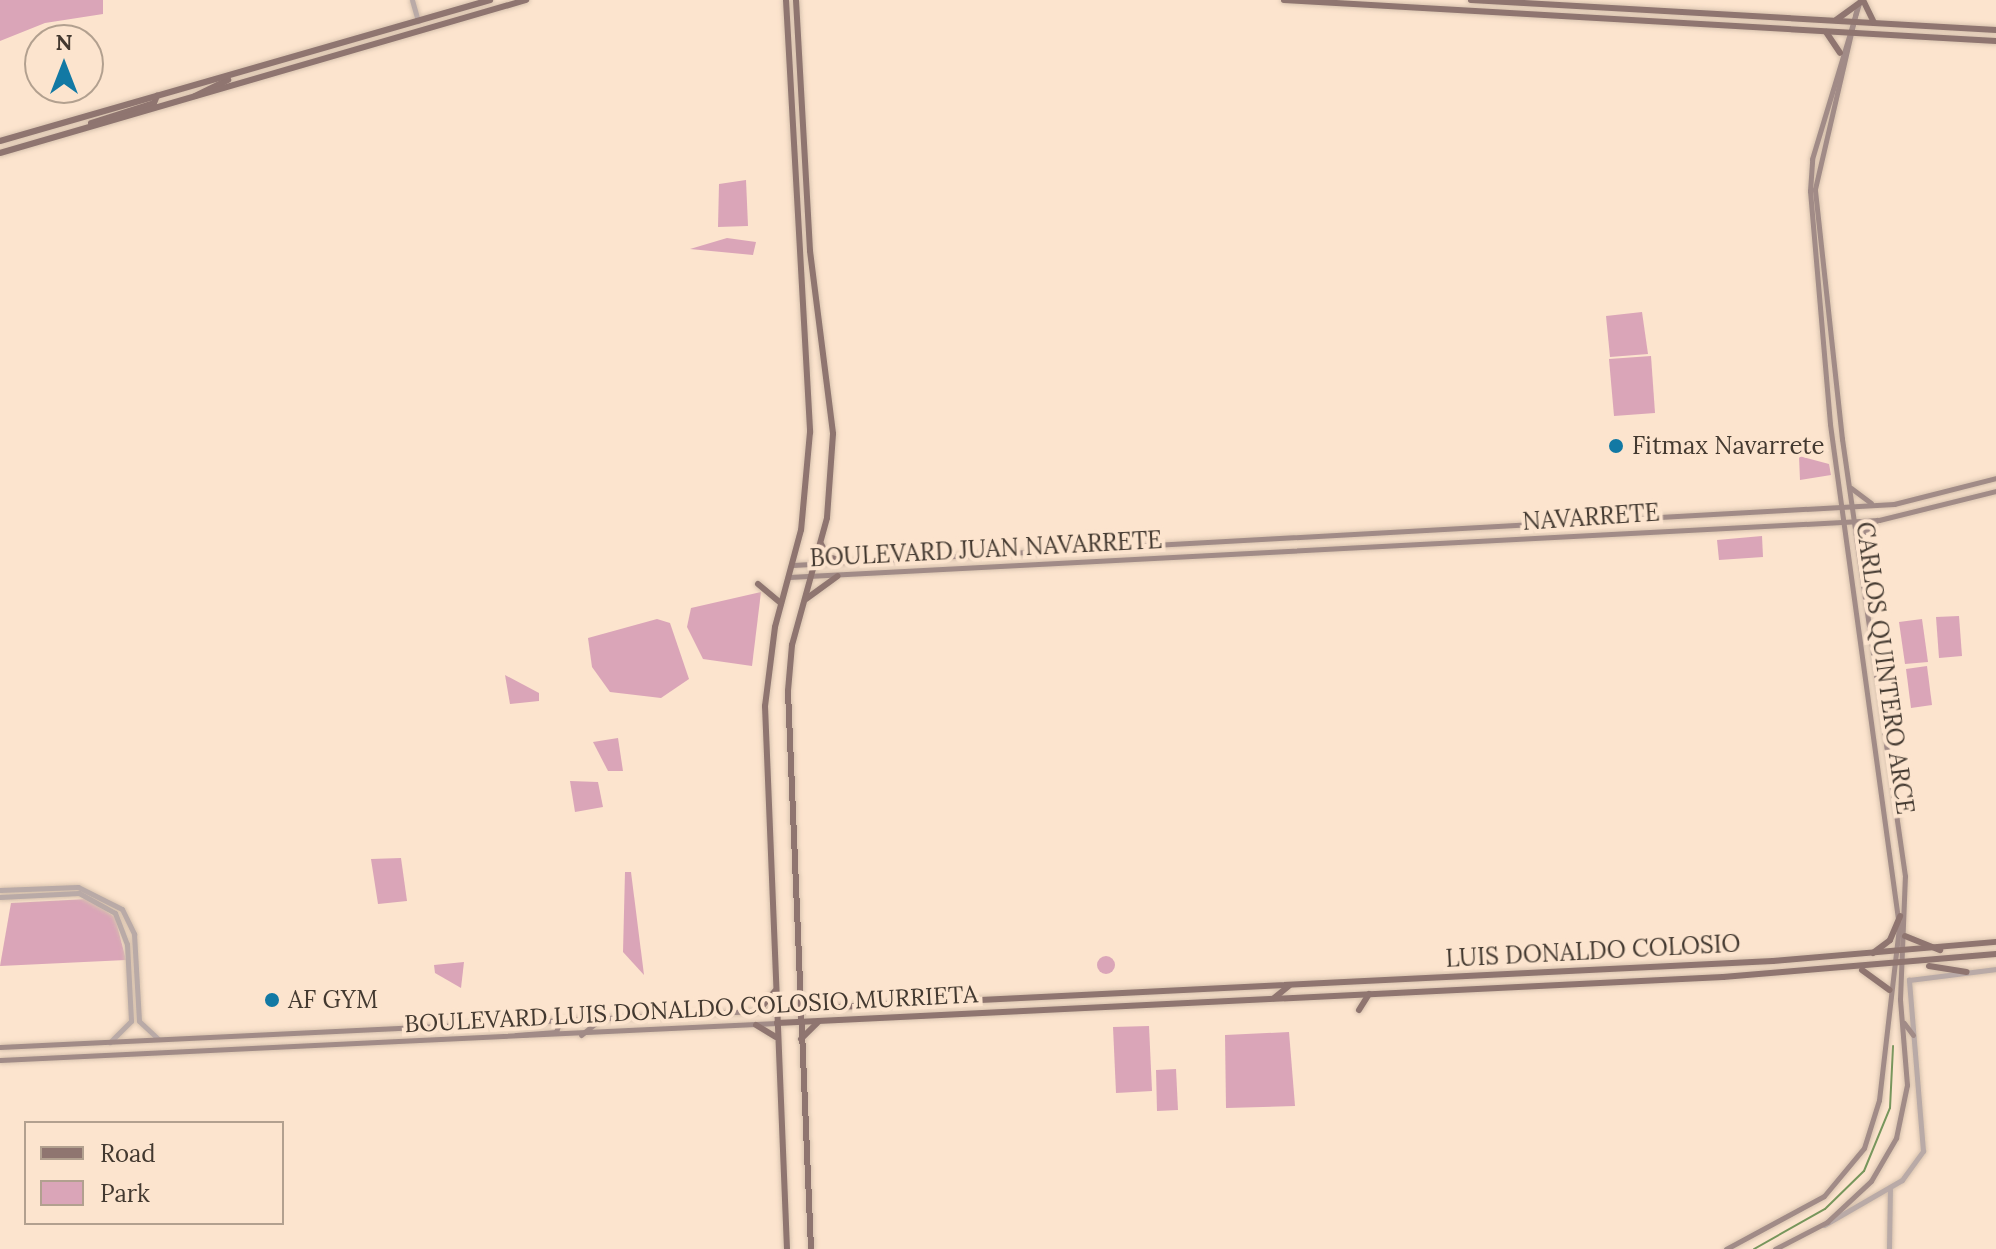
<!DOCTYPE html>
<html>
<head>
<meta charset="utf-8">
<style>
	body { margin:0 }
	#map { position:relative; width:1996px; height:1249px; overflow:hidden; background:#fce4ce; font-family:Lora,serif }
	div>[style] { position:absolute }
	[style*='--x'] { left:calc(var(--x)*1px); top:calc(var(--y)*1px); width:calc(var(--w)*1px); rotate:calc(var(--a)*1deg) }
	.green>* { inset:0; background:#daa5b8 }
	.round { border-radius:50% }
	.stream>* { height:2px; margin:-1px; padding:0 1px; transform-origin:1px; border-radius:1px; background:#77965c }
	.roads { filter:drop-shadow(0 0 2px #d7c2ae) drop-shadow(0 0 2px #d7c2ae) }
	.tertiary>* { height:5px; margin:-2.5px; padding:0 2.5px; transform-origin:2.5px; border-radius:2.5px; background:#b9aaa7 }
	.secondary>* { height:5px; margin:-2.5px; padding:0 2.5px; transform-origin:2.5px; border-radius:2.5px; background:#a18b87 }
	.primary>* { height:6px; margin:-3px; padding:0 3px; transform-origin:3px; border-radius:3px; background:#8f7570 }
	.dots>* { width:22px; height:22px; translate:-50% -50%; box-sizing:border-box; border:4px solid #fce4ce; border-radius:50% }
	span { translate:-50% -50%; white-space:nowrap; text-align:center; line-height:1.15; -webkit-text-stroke:8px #fce4ce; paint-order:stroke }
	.poi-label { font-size:24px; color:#433930 }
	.left { translate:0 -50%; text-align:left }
	.street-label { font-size:24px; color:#433930 }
	.legend { position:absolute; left:24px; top:1121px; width:260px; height:104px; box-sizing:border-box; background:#fce4ce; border:2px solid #b2a08f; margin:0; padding:10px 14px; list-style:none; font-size:24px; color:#433930 }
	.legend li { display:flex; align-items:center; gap:16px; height:40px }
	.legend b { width:40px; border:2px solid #b2a08f }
	.north { position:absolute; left:24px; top:24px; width:80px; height:80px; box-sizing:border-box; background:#fce4ce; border:2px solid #b2a08f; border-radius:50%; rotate:0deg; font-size:22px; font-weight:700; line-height:32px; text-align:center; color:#433930 }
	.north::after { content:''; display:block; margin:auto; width:28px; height:36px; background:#1279a4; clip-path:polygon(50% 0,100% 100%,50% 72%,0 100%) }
</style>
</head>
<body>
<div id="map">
	<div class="green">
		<i style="clip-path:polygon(0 0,103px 0,103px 14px,45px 23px,0 41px)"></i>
		<i style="clip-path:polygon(746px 180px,748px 226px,718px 227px,719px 184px)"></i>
		<i style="clip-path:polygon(727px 238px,756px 242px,753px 255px,690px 249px)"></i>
		<i style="clip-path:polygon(1642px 312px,1648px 354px,1610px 357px,1606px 316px)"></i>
		<i style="clip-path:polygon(1651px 356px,1655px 413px,1614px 416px,1609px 359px)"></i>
		<i style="clip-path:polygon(1799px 456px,1829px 464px,1831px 475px,1800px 480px)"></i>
		<i style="clip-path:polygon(1762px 536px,1763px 557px,1719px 560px,1717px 540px)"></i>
		<i style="clip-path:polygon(761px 592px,752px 666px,703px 659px,687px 627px,691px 608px)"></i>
		<i style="clip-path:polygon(1959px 616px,1962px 656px,1939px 658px,1936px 617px)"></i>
		<i style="clip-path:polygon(657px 619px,670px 623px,689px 679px,661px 698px,610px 692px,592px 667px,588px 638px)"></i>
		<i style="clip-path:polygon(1922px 619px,1928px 662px,1905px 664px,1899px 622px)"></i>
		<i style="clip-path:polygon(1927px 666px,1932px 705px,1911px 708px,1906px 669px)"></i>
		<i style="clip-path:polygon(505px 675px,539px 693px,539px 701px,510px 704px)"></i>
		<i style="clip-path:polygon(618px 738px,623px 771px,608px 771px,593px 742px)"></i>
		<i style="clip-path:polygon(570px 781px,598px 782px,603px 807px,575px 812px)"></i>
		<i style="clip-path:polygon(401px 858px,407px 901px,378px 904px,371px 859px)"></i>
		<i style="clip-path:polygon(625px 872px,631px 872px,644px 975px,623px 952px)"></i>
		<i style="clip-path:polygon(87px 899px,115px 917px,126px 960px,0 966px,11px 903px)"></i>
		<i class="round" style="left:1097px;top:956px;width:18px;height:18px"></i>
		<i style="clip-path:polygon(464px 962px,461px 988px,435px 973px,434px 965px)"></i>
		<i style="clip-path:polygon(1149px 1026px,1152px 1091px,1116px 1093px,1113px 1027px)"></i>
		<i style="clip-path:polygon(1289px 1032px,1295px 1106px,1226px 1108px,1225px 1035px)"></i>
		<i style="clip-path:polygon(1176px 1069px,1178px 1110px,1157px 1111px,1156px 1070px)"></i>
	</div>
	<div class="stream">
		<i style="--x:1754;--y:1249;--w:81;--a:-29.4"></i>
		<i style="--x:1825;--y:1209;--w:54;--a:-44.3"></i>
		<i style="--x:1864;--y:1171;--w:68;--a:-67.6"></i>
		<i style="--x:1890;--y:1108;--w:62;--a:-87.2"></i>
	</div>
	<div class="roads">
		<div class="tertiary">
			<i style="--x:412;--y:0;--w:22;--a:74"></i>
			<i style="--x:0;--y:890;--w:78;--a:-2.2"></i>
			<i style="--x:78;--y:887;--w:49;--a:26.6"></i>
			<i style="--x:122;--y:909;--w:28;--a:64"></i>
			<i style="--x:134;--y:934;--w:87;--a:86.7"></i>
			<i style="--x:139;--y:1021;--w:26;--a:43"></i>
			<i style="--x:0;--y:897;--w:79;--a:-2.9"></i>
			<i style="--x:79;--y:893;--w:41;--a:29.1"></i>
			<i style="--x:115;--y:913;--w:33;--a:69"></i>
			<i style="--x:127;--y:944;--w:77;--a:87"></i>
			<i style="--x:131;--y:1021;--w:30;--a:135"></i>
			<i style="--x:1824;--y:1225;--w:90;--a:-30"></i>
			<i style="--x:1902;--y:1180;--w:36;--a:-54"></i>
			<i style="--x:1923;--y:1151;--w:172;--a:-94.7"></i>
			<i style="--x:1909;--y:980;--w:88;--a:-7.2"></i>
			<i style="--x:1889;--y:1249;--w:61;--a:-89.1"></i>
		</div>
		<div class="secondary">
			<i style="--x:1851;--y:488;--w:25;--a:37"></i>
			<i style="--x:1859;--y:537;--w:25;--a:-43"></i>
			<i style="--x:793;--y:565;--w:1103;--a:-3.17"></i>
			<i style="--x:1894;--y:504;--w:105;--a:-14.3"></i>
			<i style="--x:789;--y:577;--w:1091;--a:-2.99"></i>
			<i style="--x:1879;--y:520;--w:121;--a:-13.9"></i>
			<i style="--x:1904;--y:1023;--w:15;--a:53"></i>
			<i style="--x:516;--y:1035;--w:40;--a:-4.3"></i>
			<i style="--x:556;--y:1032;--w:9;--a:-72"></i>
			<i style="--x:581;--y:1035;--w:19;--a:-39"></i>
			<i style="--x:0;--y:1047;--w:778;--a:-2.73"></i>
			<i style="--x:0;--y:1060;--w:778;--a:-2.73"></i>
			<i style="--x:1726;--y:1249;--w:111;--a:-28.4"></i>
			<i style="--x:1824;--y:1196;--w:62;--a:-50.2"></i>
			<i style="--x:1864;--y:1148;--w:50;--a:-72.6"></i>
			<i style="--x:1879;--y:1100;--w:175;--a:-83.4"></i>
			<i style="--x:1899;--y:926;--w:507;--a:-97.83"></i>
			<i style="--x:1830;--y:424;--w:234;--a:-94.9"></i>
			<i style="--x:1810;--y:191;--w:32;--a:-86"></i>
			<i style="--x:1812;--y:159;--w:166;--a:-73.2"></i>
			<i style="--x:1775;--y:1249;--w:59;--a:-27.4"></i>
			<i style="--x:1827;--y:1222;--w:60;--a:-43"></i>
			<i style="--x:1871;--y:1181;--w:50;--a:-59.8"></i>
			<i style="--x:1896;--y:1138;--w:54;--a:-78.3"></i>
			<i style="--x:1907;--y:1085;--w:86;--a:-94.7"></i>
			<i style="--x:1900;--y:999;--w:123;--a:-87.7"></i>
			<i style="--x:1905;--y:876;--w:442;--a:-98.2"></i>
			<i style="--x:1842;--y:439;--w:251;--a:-96.2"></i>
			<i style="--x:1815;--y:189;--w:182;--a:-77"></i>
		</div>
		<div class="primary">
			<i style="--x:786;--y:0;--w:433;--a:86.8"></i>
			<i style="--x:810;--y:432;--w:98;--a:95.2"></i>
			<i style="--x:801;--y:530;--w:100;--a:105"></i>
			<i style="--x:775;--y:627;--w:80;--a:97.2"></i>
			<i style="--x:765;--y:706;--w:543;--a:87.68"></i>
			<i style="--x:796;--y:0;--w:251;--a:86.8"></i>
			<i style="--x:810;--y:251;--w:184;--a:82.8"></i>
			<i style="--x:833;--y:434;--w:84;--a:94.1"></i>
			<i style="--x:827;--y:518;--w:132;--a:105.4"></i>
			<i style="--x:792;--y:645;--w:46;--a:95"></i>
			<i style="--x:788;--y:691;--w:558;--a:87.64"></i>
			<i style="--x:1284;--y:0;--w:713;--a:3.3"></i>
			<i style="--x:1471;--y:0;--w:526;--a:3.27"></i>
			<i style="--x:1863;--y:0;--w:25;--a:64"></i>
			<i style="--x:1836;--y:20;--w:29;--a:-36"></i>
			<i style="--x:1826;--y:32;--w:25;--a:56"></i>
			<i style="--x:195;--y:96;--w:37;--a:-26"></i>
			<i style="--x:91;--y:123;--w:66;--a:-17.6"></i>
			<i style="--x:154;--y:103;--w:8;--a:-67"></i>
			<i style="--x:0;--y:141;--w:510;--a:-16.05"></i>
			<i style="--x:0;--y:153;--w:548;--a:-16.22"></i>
			<i style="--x:821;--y:544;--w:15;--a:62"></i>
			<i style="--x:828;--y:557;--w:18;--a:16"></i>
			<i style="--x:758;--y:584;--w:30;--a:40"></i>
			<i style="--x:806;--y:599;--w:39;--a:-36"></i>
			<i style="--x:1905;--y:936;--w:38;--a:22"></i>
			<i style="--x:1873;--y:953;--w:21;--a:-37"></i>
			<i style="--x:1890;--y:940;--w:26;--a:-67"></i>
			<i style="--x:1929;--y:966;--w:38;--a:9"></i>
			<i style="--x:1862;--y:970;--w:34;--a:36"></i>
			<i style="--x:1274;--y:998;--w:19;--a:-39"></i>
			<i style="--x:759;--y:1010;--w:25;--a:-50"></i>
			<i style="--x:777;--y:1010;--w:997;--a:-2.82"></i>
			<i style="--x:1773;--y:961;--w:224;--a:-4.9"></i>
			<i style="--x:1359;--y:1010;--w:19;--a:-58"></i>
			<i style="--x:777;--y:1023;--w:947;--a:-2.78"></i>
			<i style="--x:1723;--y:977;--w:274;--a:-4.8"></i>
			<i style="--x:756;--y:1025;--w:23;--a:31"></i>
			<i style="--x:801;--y:1039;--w:24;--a:-45"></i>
		</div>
	</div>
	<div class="dots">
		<i style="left:1616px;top:446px;background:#1279a4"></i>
		<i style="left:272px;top:1000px;background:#1279a4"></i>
	</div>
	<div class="poi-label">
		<span class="left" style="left:1632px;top:446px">Fitmax Navarrete</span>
		<span class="left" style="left:288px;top:1000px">AF GYM</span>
	</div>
	<div class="street-label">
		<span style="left:1591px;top:517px;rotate:-4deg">NAVARRETE</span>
		<span style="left:986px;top:549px;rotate:-3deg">BOULEVARD JUAN NAVARRETE</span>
		<span style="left:1885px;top:668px;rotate:82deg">CARLOS QUINTERO ARCE</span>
		<span style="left:1593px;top:951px;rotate:-3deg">LUIS DONALDO COLOSIO</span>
		<span style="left:691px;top:1009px;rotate:-3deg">BOULEVARD LUIS DONALDO COLOSIO MURRIETA</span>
	</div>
	<ul class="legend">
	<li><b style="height:10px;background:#8f7570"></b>Road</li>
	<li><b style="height:22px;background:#daa5b8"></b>Park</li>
	</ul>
	<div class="north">N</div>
</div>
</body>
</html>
